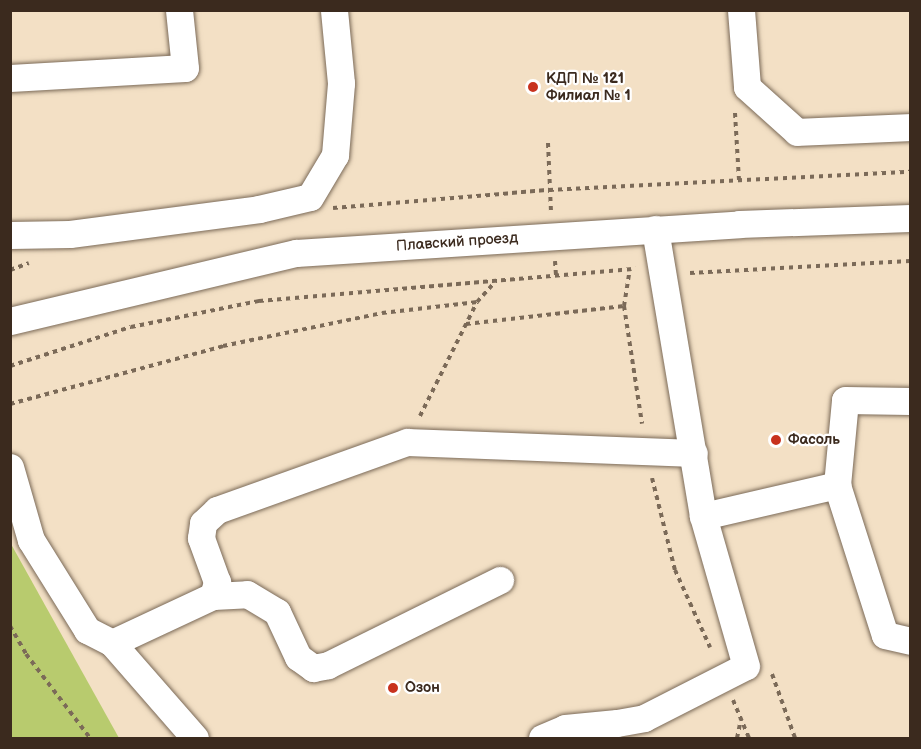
<!DOCTYPE html>
<html>
<head>
<meta charset="utf-8">
<style>
	body { margin:0 }
	#map { position:relative; width:921px; height:749px; overflow:hidden; background:#f3e0c5; font-family:"Balsamiq Sans",sans-serif }
	div>[style] { position:absolute }
	[style*='--x'] { left:calc(var(--x)*1px); top:calc(var(--y)*1px); width:calc(var(--w)*1px); rotate:calc(var(--a)*1deg) }
	.green>* { inset:0; background:#b8cb6e }
	.path>* { height:4px; margin-top:-2px; transform-origin:0; background:repeating-linear-gradient(90deg,#7b6a58 0 4.5px,transparent 0 9px) }
	.roads { filter:drop-shadow(0 0 2px #7b6a58) drop-shadow(0 0 2px #7b6a58) }
	.minor>* { height:27px; margin:-13.5px; padding:0 13.5px; transform-origin:13.5px; border-radius:13.5px; background:#fff }
	.dots>* { width:16px; height:16px; translate:-50% -50%; box-sizing:border-box; border:3px solid #fff; border-radius:50% }
	span { translate:-50% -50%; white-space:nowrap; text-align:center; line-height:1.15; -webkit-text-stroke:4.5px #fff; paint-order:stroke }
	.poi-label { font-size:15px; color:#3b2a1e; font-weight:700 }
	.left { translate:0 -50%; text-align:left }
	.street-label { font-size:15px; color:#3b2a1e }
	.frame { position:absolute; inset:0; border:12px solid #3b2a1e; pointer-events:none }
</style>
</head>
<body>
<div id="map">
	<div class="green">
		<i style="clip-path:polygon(10px 544px,11px 544px,119px 738px,11px 738px)"></i>
	</div>
	<div class="path">
		<i style="--x:735;--y:113;--w:67;--a:86.6"></i>
		<i style="--x:548;--y:143;--w:69;--a:87.5"></i>
		<i style="--x:333;--y:208;--w:217;--a:-4.8"></i>
		<i style="--x:549;--y:190;--w:361;--a:-2.9"></i>
		<i style="--x:555;--y:261;--w:15;--a:86"></i>
		<i style="--x:10;--y:270;--w:20;--a:-20"></i>
		<i style="--x:690;--y:273;--w:220;--a:-3.1"></i>
		<i style="--x:624;--y:306;--w:37;--a:-81"></i>
		<i style="--x:466;--y:324;--w:159;--a:-6.5"></i>
		<i style="--x:624;--y:306;--w:119;--a:81.3"></i>
		<i style="--x:10;--y:366;--w:127;--a:-17.9"></i>
		<i style="--x:131;--y:327;--w:131;--a:-11.5"></i>
		<i style="--x:259;--y:301;--w:378;--a:-4.9"></i>
		<i style="--x:10;--y:404;--w:221;--a:-15.2"></i>
		<i style="--x:223;--y:346;--w:162;--a:-11.7"></i>
		<i style="--x:382;--y:313;--w:96;--a:-6.6"></i>
		<i style="--x:477;--y:302;--w:28;--a:-48"></i>
		<i style="--x:420;--y:416;--w:127;--a:-63.4"></i>
		<i style="--x:652;--y:478;--w:95;--a:76"></i>
		<i style="--x:675;--y:570;--w:85;--a:65.6"></i>
		<i style="--x:10;--y:626;--w:32;--a:60"></i>
		<i style="--x:26;--y:654;--w:106;--a:52.7"></i>
		<i style="--x:772;--y:674;--w:68;--a:70.2"></i>
		<i style="--x:733;--y:700;--w:41;--a:67.2"></i>
		<i style="--x:737;--y:738;--w:19;--a:-78"></i>
	</div>
	<div class="roads">
		<div class="minor">
			<i style="--x:741;--y:10;--w:77;--a:85.5"></i>
			<i style="--x:747;--y:87;--w:67;--a:42"></i>
			<i style="--x:797;--y:132;--w:113;--a:-2.5"></i>
			<i style="--x:10;--y:78;--w:175;--a:-3.3"></i>
			<i style="--x:185;--y:68;--w:58;--a:-95.9"></i>
			<i style="--x:10;--y:235;--w:60;--a:-1"></i>
			<i style="--x:70;--y:234;--w:191;--a:-7.5"></i>
			<i style="--x:259;--y:209;--w:52;--a:-13.2"></i>
			<i style="--x:310;--y:197;--w:49;--a:-59.2"></i>
			<i style="--x:335;--y:155;--w:72;--a:-85.2"></i>
			<i style="--x:341;--y:83;--w:73;--a:-95.5"></i>
			<i style="--x:10;--y:321;--w:294;--a:-13.4"></i>
			<i style="--x:296;--y:253;--w:444;--a:-3.7"></i>
			<i style="--x:739;--y:224;--w:171;--a:-2"></i>
			<i style="--x:10;--y:467;--w:76;--a:74"></i>
			<i style="--x:31;--y:540;--w:106;--a:58.1"></i>
			<i style="--x:87;--y:630;--w:28;--a:27"></i>
			<i style="--x:112;--y:643;--w:111;--a:-25"></i>
			<i style="--x:213;--y:596;--w:15;--a:-74"></i>
			<i style="--x:217;--y:582;--w:47;--a:-110"></i>
			<i style="--x:201;--y:538;--w:15;--a:-82"></i>
			<i style="--x:203;--y:523;--w:19;--a:-43"></i>
			<i style="--x:217;--y:510;--w:202;--a:-19.7"></i>
			<i style="--x:407;--y:442;--w:287;--a:2.2"></i>
			<i style="--x:837;--y:485;--w:85;--a:-84.6"></i>
			<i style="--x:845;--y:400;--w:65;--a:0.9"></i>
			<i style="--x:703;--y:516;--w:138;--a:-13"></i>
			<i style="--x:837;--y:485;--w:157;--a:72.3"></i>
			<i style="--x:885;--y:635;--w:26;--a:13"></i>
			<i style="--x:213;--y:596;--w:34;--a:-3"></i>
			<i style="--x:247;--y:594;--w:35;--a:31"></i>
			<i style="--x:277;--y:612;--w:50;--a:65"></i>
			<i style="--x:298;--y:657;--w:19;--a:36"></i>
			<i style="--x:313;--y:668;--w:15;--a:-11"></i>
			<i style="--x:328;--y:665;--w:192;--a:-26.3"></i>
			<i style="--x:112;--y:643;--w:126;--a:48.9"></i>
			<i style="--x:542;--y:738;--w:25;--a:-23"></i>
			<i style="--x:565;--y:728;--w:52;--a:-5.5"></i>
			<i style="--x:617;--y:723;--w:27;--a:-10"></i>
			<i style="--x:644;--y:718;--w:114;--a:-27"></i>
			<i style="--x:746;--y:666;--w:156;--a:-106"></i>
			<i style="--x:703;--y:516;--w:291;--a:-99.5"></i>
		</div>
	</div>
	<div class="dots">
		<i style="left:533px;top:87px;background:#c8321e"></i>
		<i style="left:776px;top:440px;background:#c8321e"></i>
		<i style="left:393px;top:688px;background:#c8321e"></i>
	</div>
	<div class="poi-label">
		<span class="left" style="left:546px;top:87px">КДП № 121<br>Филиал № 1</span>
		<span class="left" style="left:788px;top:440px">Фасоль</span>
		<span class="left" style="left:405px;top:688px">Озон</span>
	</div>
	<div class="street-label">
		<span style="left:457px;top:242px;rotate:-4deg">Плавский проезд</span>
	</div>
	<div class="frame"></div>
</div>
</body>
</html>
